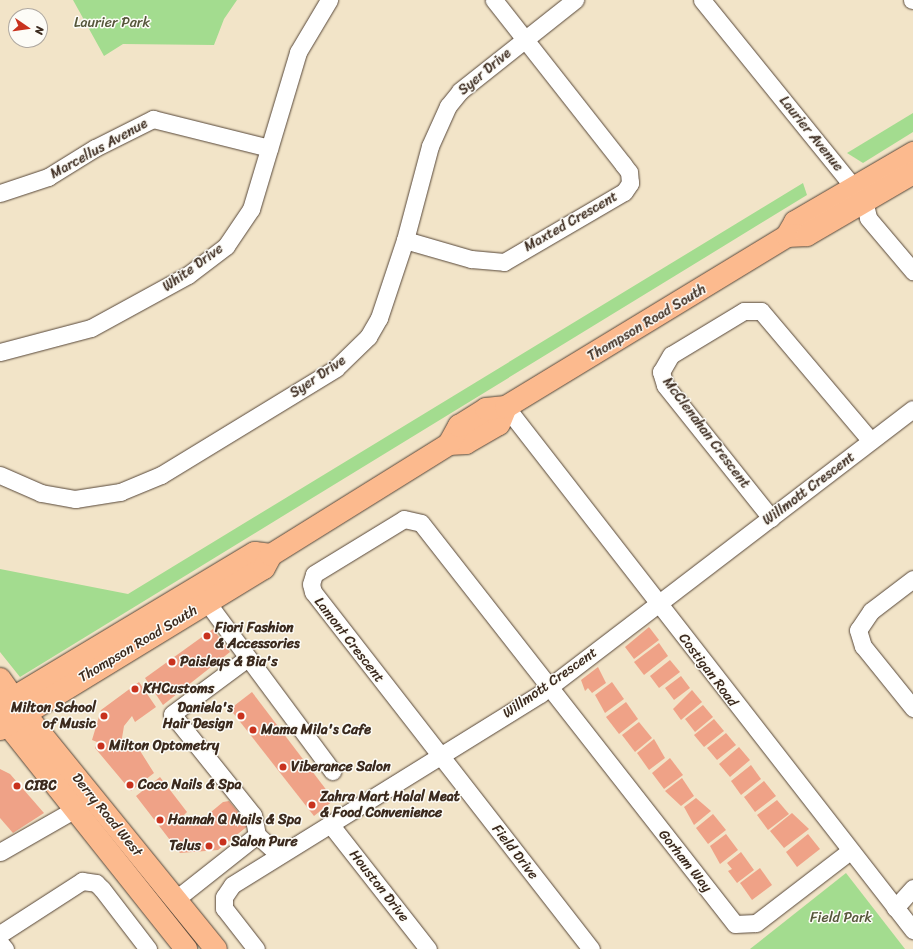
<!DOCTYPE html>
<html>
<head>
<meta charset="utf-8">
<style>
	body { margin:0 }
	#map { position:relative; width:913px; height:949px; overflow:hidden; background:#f2e4c8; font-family:Sriracha,sans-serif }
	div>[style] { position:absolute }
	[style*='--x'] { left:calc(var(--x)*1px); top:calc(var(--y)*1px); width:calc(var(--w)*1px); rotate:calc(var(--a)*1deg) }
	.green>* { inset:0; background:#a3dc8f }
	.building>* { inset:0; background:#efa287 }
	.roads { filter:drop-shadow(0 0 1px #564638) drop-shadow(0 0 1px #564638) }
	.minor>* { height:17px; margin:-8.5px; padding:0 8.5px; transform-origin:8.5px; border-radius:8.5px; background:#fff }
	.major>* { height:22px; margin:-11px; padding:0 11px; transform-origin:11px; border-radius:11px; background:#fcba8e }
	.dots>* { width:11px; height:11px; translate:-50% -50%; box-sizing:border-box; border:2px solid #fdfcf7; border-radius:50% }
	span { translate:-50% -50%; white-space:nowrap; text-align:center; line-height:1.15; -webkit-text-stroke:3px #fdfcf7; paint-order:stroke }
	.park-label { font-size:14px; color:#55563a }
	.street-label { font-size:14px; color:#3b2a1e }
	.poi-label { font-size:14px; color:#3b2a1e; font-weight:700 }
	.left { translate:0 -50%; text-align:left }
	.right { translate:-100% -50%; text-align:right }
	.north { position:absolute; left:8px; top:8px; width:40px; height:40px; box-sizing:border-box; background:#fdfcf7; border:1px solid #afa8a0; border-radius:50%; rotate:103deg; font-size:11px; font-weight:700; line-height:16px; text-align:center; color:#3b2a1e }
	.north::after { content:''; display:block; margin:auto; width:14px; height:18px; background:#c8321e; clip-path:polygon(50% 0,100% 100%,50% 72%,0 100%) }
</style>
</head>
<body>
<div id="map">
	<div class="green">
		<i style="clip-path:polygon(73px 0,237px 0,224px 19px,214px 45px,123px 44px,104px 56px)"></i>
		<i style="clip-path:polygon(913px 113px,913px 132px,863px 163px,847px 153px)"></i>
		<i style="clip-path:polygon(803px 183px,807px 195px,20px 677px,0 652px,0 569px,128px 594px)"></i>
		<i style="clip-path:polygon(846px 873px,905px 949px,750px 949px)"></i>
	</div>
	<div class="building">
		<i style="clip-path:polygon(649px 627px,659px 640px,634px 659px,625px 647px)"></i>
		<i style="clip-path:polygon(213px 629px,230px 652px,163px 705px,145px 678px)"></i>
		<i style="clip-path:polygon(659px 643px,668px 656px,644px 675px,634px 662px)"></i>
		<i style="clip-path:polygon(670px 660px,680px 672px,659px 688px,650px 676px)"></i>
		<i style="clip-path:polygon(598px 667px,606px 683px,592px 693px,588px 688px,585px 691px,581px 680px)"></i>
		<i style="clip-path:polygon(681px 676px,690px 688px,674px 700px,665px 688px)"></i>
		<i style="clip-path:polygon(139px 682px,156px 707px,135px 722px,132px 716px,124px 726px,122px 738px,130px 752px,137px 746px,154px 773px,131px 791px,95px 748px,97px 742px,92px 740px,101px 710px)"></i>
		<i style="clip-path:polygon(612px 682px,624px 699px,605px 713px,595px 695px)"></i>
		<i style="clip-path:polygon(692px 690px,702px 702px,681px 720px,673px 709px)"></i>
		<i style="clip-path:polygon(252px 692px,334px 800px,314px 816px,230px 709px)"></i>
		<i style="clip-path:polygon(626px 702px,638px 719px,619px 734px,606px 717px)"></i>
		<i style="clip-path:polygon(703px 705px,713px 717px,695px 732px,685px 719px)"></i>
		<i style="clip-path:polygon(714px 719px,724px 731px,704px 747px,694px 735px)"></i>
		<i style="clip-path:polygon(639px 722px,652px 738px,635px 752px,622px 735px)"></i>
		<i style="clip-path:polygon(726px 733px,736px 745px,717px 760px,707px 748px)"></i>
		<i style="clip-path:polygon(654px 739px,665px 758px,649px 770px,637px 753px)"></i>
		<i style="clip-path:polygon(739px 747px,750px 760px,730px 777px,719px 764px)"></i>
		<i style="clip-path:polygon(670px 758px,683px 775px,664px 789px,652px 773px)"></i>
		<i style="clip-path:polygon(751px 765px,761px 779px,741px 795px,731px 781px)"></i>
		<i style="clip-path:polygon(0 769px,10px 774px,44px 813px,13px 833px,0 818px)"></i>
		<i style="clip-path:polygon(160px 777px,187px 812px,183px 816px,192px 825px,207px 825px,216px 820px,211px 812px,223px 802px,229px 801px,249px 825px,218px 850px,180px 853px,136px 796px)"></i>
		<i style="clip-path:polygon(682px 778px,694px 796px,681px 806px,665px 791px)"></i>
		<i style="clip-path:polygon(764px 781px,776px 796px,755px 812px,744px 797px)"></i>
		<i style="clip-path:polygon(696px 798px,711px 811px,694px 825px,684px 807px)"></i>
		<i style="clip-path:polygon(777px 800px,789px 814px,768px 830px,757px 815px)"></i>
		<i style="clip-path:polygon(792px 813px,809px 829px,784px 848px,770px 831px)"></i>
		<i style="clip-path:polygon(713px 814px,726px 830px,708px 844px,696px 828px)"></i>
		<i style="clip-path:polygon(726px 834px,738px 850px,720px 864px,710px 846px)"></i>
		<i style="clip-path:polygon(808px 834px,820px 849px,797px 867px,786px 852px)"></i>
		<i style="clip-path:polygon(741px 852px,754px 870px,737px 883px,728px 871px,732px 869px,727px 863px)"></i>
		<i style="clip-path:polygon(760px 868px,772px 885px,752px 900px,740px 883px)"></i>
	</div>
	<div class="roads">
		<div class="minor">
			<i style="--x:702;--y:0;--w:257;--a:51"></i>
			<i style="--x:864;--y:200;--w:18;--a:77"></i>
			<i style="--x:868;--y:218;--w:70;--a:49.7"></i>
			<i style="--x:912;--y:0;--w:1;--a:0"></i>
			<i style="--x:0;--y:193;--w:51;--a:-18.4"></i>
			<i style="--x:48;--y:177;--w:55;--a:-31.7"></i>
			<i style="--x:95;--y:148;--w:65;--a:-26.6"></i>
			<i style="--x:153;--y:119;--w:120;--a:14"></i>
			<i style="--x:405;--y:240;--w:69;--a:16.1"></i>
			<i style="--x:471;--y:259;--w:33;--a:5"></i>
			<i style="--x:504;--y:262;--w:139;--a:-30.3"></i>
			<i style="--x:624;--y:192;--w:11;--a:-56"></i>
			<i style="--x:630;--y:183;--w:11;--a:-95"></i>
			<i style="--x:629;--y:172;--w:10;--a:-127"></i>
			<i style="--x:623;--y:164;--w:209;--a:-128.2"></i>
			<i style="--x:0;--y:352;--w:94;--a:-14.8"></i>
			<i style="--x:91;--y:328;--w:111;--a:-28.7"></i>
			<i style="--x:188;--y:275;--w:48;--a:-37.3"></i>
			<i style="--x:226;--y:246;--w:45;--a:-56"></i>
			<i style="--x:251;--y:209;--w:164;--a:-73.3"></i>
			<i style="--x:298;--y:52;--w:61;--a:-59.2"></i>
			<i style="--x:506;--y:407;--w:663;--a:52.11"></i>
			<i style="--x:0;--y:475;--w:45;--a:23.7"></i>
			<i style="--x:41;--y:493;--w:35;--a:10"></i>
			<i style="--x:75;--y:499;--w:46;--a:-8.8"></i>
			<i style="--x:120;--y:492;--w:44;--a:-22.5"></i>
			<i style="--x:161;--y:475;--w:205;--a:-31.4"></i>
			<i style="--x:336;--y:368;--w:45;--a:-44.1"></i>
			<i style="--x:368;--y:337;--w:22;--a:-60"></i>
			<i style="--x:379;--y:318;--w:82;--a:-71.6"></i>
			<i style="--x:405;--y:240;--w:97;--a:-75.1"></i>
			<i style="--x:430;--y:146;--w:44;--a:-65.8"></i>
			<i style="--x:448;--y:106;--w:19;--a:-51"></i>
			<i style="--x:460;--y:91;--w:147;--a:-38.4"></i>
			<i style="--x:771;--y:518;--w:170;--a:-128.6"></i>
			<i style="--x:665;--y:385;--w:14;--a:-107"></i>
			<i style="--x:661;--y:372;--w:20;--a:-60"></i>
			<i style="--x:671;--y:355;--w:85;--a:-31.1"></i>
			<i style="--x:744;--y:311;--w:17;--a:0"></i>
			<i style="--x:761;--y:311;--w:170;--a:49.8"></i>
			<i style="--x:913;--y:579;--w:53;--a:142.7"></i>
			<i style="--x:871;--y:611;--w:23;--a:124"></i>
			<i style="--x:858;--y:630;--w:17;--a:73"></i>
			<i style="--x:863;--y:646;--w:80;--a:51.1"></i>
			<i style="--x:200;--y:593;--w:222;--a:53.4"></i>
			<i style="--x:330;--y:824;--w:159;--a:51.9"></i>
			<i style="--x:257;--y:835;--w:30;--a:42"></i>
			<i style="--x:0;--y:852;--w:86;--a:-29.8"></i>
			<i style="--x:176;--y:899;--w:103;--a:-38.3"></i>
			<i style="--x:257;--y:835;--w:20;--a:-101"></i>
			<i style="--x:253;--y:815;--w:129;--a:-128.7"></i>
			<i style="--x:172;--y:714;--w:92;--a:-36.6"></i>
			<i style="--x:895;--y:908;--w:27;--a:-48"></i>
			<i style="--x:0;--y:934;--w:98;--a:-32.9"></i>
			<i style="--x:82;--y:881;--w:14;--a:8"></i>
			<i style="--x:96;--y:883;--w:8;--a:45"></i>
			<i style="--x:102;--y:889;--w:76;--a:52.5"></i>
			<i style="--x:0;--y:943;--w:8;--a:50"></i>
			<i style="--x:256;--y:949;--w:52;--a:-128"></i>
			<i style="--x:224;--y:908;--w:11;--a:-90"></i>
			<i style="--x:224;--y:897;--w:14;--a:-56"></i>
			<i style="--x:232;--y:885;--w:362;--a:-31.8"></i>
			<i style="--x:540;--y:694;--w:469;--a:-37.4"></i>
			<i style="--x:591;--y:949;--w:452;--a:-127.9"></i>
			<i style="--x:313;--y:592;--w:8;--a:-104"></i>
			<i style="--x:311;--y:584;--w:10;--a:-73"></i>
			<i style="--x:314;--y:574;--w:105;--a:-31.4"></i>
			<i style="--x:404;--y:519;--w:17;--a:13"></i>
			<i style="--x:421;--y:523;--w:509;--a:51.94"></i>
			<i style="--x:735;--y:924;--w:21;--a:-3"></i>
			<i style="--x:756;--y:923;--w:118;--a:-37.5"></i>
		</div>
		<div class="major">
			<i style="--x:787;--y:236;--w:16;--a:-60"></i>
			<i style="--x:795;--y:222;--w:137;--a:-30.3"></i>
			<i style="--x:449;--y:444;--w:17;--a:-3"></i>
			<i style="--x:466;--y:443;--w:38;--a:-30"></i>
			<i style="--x:499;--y:424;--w:18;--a:-68"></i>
			<i style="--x:0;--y:679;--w:42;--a:54.8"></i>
			<i style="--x:24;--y:713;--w:304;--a:50.9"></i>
			<i style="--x:0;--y:706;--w:297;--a:-31"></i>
			<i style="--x:255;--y:553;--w:16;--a:7"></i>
			<i style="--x:0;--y:715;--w:299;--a:51.5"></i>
			<i style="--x:0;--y:729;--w:309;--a:-31.4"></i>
			<i style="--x:264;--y:568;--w:15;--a:-62"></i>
			<i style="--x:271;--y:555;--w:210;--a:-31.9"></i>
			<i style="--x:449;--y:444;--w:21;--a:-61"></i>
			<i style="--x:459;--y:426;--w:32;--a:-32"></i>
			<i style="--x:486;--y:409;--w:20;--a:-6"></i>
			<i style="--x:506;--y:407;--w:329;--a:-31.3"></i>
			<i style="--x:787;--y:236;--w:20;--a:-3"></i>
			<i style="--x:807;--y:235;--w:123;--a:-30.3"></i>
		</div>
	</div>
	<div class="dots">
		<i style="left:207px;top:636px;background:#c8321e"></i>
		<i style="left:172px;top:662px;background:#c8321e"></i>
		<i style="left:135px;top:689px;background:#c8321e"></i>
		<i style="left:104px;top:716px;background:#c8321e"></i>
		<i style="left:241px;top:716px;background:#c8321e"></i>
		<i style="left:253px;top:730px;background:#c8321e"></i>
		<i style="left:101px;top:746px;background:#c8321e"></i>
		<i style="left:283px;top:767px;background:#c8321e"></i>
		<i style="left:130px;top:785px;background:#c8321e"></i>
		<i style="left:17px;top:786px;background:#c8321e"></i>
		<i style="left:312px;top:805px;background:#c8321e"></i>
		<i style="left:160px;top:820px;background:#c8321e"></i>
		<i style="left:223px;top:842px;background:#c8321e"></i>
		<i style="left:209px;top:846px;background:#c8321e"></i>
	</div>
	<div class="park-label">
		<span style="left:112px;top:23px">Laurier Park</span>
		<span style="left:841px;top:918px">Field Park</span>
	</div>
	<div class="street-label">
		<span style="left:485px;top:72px;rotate:-40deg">Syer Drive</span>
		<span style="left:811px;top:134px;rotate:51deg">Laurier Avenue</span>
		<span style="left:99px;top:149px;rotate:-29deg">Marcellus Avenue</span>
		<span style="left:571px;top:222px;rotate:-30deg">Maxted Crescent</span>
		<span style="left:193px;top:268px;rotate:-36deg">White Drive</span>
		<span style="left:647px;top:323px;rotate:-31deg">Thompson Road South</span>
		<span style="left:318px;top:377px;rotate:-34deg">Syer Drive</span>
		<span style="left:706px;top:433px;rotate:53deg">McClenahan Crescent</span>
		<span style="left:809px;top:489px;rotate:-37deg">Willmott Crescent</span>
		<span style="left:349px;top:640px;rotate:52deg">Lamont Crescent</span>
		<span style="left:138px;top:644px;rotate:-31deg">Thompson Road South</span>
		<span style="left:708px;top:670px;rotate:53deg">Costigan Road</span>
		<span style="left:550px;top:683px;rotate:-35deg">Willmott Crescent</span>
		<span style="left:107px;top:815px;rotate:51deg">Derry Road West</span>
		<span style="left:515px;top:852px;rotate:52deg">Field Drive</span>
		<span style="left:685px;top:861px;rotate:51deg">Gorham Way</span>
		<span style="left:379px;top:886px;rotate:52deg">Houston Drive</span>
	</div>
	<div class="poi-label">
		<span class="left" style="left:215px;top:636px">Fiori Fashion<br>&amp; Accessories</span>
		<span class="left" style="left:180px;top:662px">Paisleys &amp; Bia's</span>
		<span class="left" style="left:143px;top:689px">KHCustoms</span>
		<span class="right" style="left:96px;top:716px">Milton School<br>of Music</span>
		<span class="right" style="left:233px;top:716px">Daniela's<br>Hair Design</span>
		<span class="left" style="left:261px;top:730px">Mama Mila's Cafe</span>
		<span class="left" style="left:109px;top:746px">Milton Optometry</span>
		<span class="left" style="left:291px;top:767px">Viberance Salon</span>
		<span class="left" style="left:138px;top:785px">Coco Nails &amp; Spa</span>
		<span class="left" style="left:25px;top:786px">CIBC</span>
		<span class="left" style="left:320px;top:805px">Zahra Mart Halal Meat<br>&amp; Food Convenience</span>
		<span class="left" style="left:168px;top:820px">Hannah Q Nails &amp; Spa</span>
		<span class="left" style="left:231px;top:842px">Salon Pure</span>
		<span class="right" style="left:201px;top:846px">Telus</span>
	</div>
	<div class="north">N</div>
</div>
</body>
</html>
